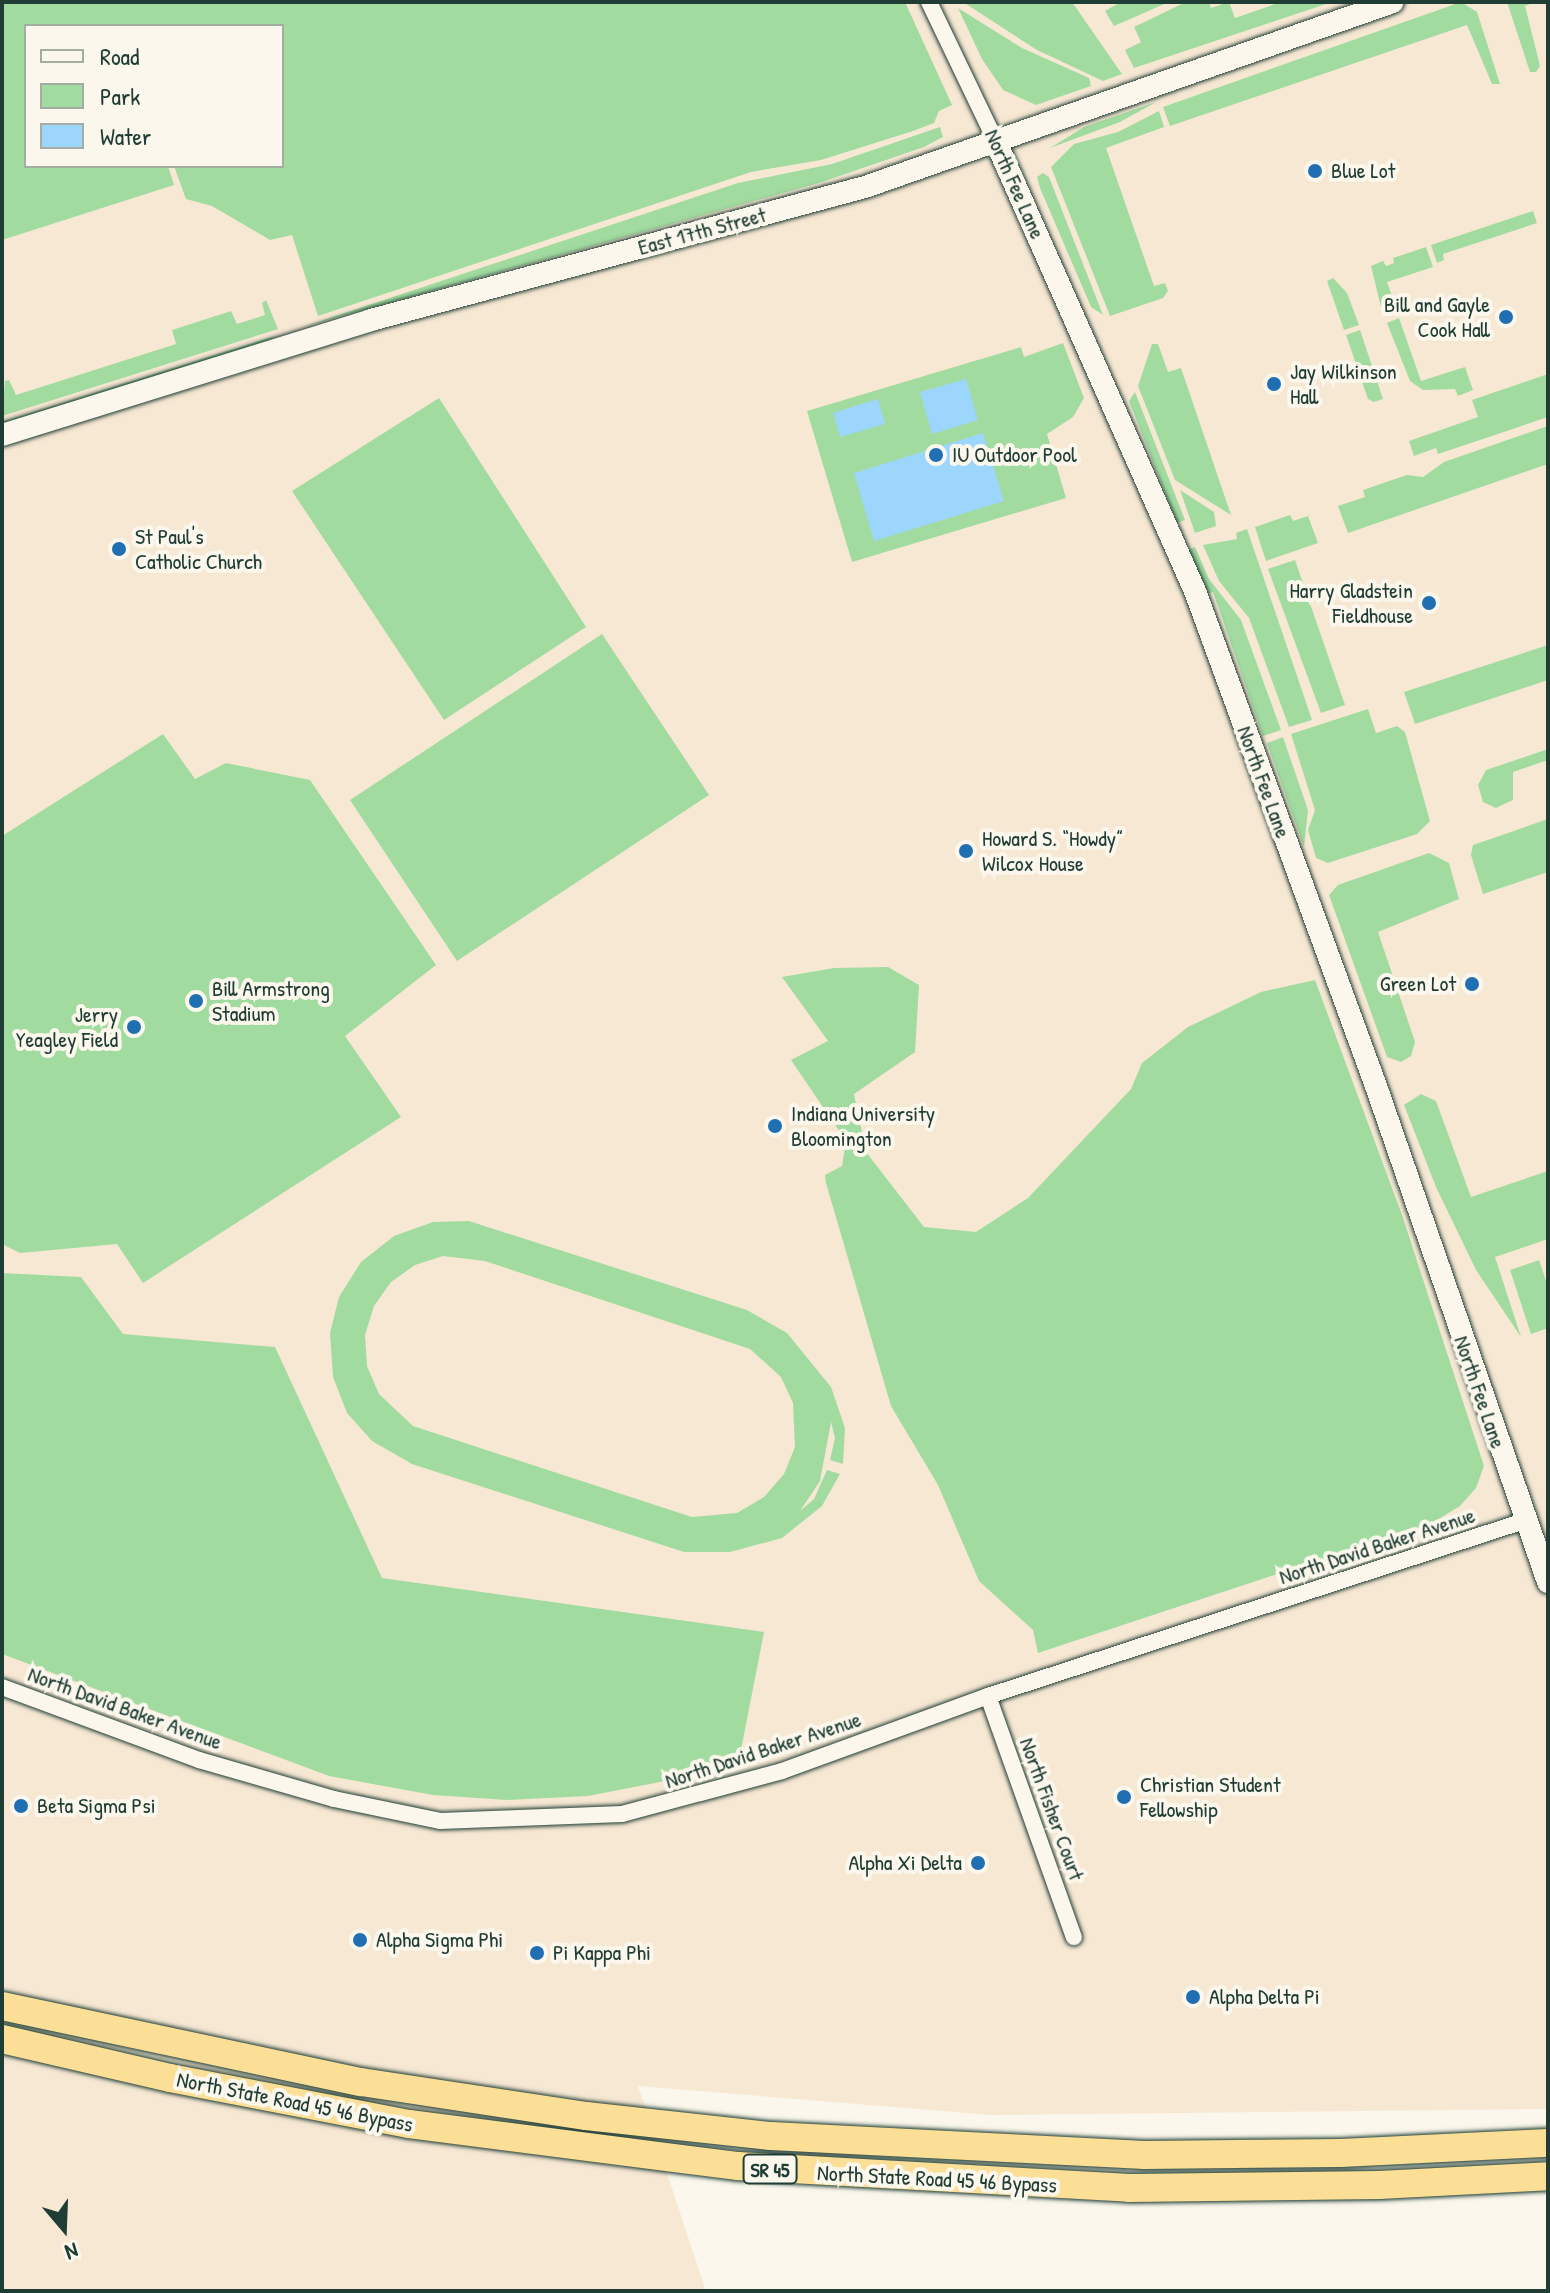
<!DOCTYPE html>
<html>
<head>
<meta charset="utf-8">
<style>
	body { margin:0 }
	#map { position:relative; width:1550px; height:2293px; overflow:hidden; background:#fbf7ec; font-family:"Patrick Hand",sans-serif }
	div>[style] { position:absolute }
	[style*='--x'] { left:calc(var(--x)*1px); top:calc(var(--y)*1px); width:calc(var(--w)*1px); rotate:calc(var(--a)*1deg) }
	.built>* { inset:0; background:#f7e8d4 }
	.green>* { inset:0; background:#a2dba0 }
	.water>* { inset:0; background:#9cd6fc }
	.roads { filter:drop-shadow(0 0 2px #1f3d34) drop-shadow(0 0 2px #1f3d34) }
	.street>* { height:16px; margin:-8px; padding:0 8px; transform-origin:8px; border-radius:8px; background:#fbf7ec }
	.secondary>* { height:22px; margin:-11px; padding:0 11px; transform-origin:11px; border-radius:11px; background:#fbf7ec }
	.highway>* { height:28px; margin:-14px; padding:0 14px; transform-origin:14px; border-radius:14px; background:#fbdf96 }
	.dots>* { width:22px; height:22px; translate:-50% -50%; box-sizing:border-box; border:4px solid #fbf7ec; border-radius:50% }
	span { translate:-50% -50%; white-space:nowrap; text-align:center; line-height:1.15; -webkit-text-stroke:8px #fbf7ec; paint-order:stroke }
	.shield-label span { padding:2px 6px; background:#fbf7ec; border:2px solid; border-radius:6px; -webkit-text-stroke-width:0 }
	.shield-label { font-size:20px; color:#1f3d34; font-weight:700 }
	.poi-label { font-size:22px; color:#1f3d34 }
	.left { translate:0 -50%; text-align:left }
	.right { translate:-100% -50%; text-align:right }
	.street-label { font-size:22px; color:#1f3d34 }
	.frame { position:absolute; inset:0; border:4px solid #1f3d34; pointer-events:none }
	.legend { position:absolute; left:24px; top:24px; width:260px; height:144px; box-sizing:border-box; background:#fbf7ec; border:2px solid #a3ada2; margin:0; padding:10px 14px; list-style:none; font-size:24px; color:#1f3d34 }
	.legend li { display:flex; align-items:center; gap:16px; height:40px }
	.legend b { width:40px; border:2px solid #a3ada2 }
	.north { position:absolute; left:24px; top:2189px; width:80px; height:80px; -webkit-text-stroke:6px #fbf7ec; paint-order:stroke; rotate:161deg; font-size:22px; font-weight:700; line-height:32px; text-align:center; color:#1f3d34 }
	.north::after { content:''; display:block; margin:auto; width:28px; height:36px; background:#1f3d34; clip-path:polygon(50% 0,100% 100%,50% 72%,0 100%) }
</style>
</head>
<body>
<div id="map">
	<div class="built">
		<i style="clip-path:polygon(evenodd,2px 2px,1548px 2px,1548px 2109px,991px 2115px,638px 2086px,706px 2291px,2px 2291px,2px 2px,26px 26px,282px 26px,282px 166px,26px 166px,26px 26px)"></i>
	</div>
	<div class="green">
		<i style="clip-path:polygon(2px 2px,905px 2px,952px 105px,939px 111px,934px 123px,913px 131px,821px 160px,751px 172px,318px 316px,292px 235px,270px 240px,212px 206px,186px 199px,174px 166px,282px 166px,282px 26px,26px 26px,26px 166px,168px 166px,174px 185px,2px 240px)"></i>
		<i style="clip-path:polygon(963px 2px,1072px 2px,1122px 74px,1103px 81px,1037px 50px)"></i>
		<i style="clip-path:polygon(1121px 2px,1169px 2px,1114px 26px,1105px 11px)"></i>
		<i style="clip-path:polygon(1186px 2px,1209px 2px,1211px 8px,1229px 2px,1235px 18px,1281px 2px,1332px 2px,1134px 68px,1125px 50px,1141px 42px,1134px 27px)"></i>
		<i style="clip-path:polygon(1461px 2px,1477px 12px,1500px 84px,1492px 84px,1467px 25px,1170px 126px,1163px 107px)"></i>
		<i style="clip-path:polygon(1507px 2px,1535px 2px,1525px 6px,1540px 66px,1536px 72px,1530px 72px)"></i>
		<i style="clip-path:polygon(958px 8px,1022px 48px,1089px 78px,1091px 86px,1036px 105px,1003px 90px,982px 59px)"></i>
		<i style="clip-path:polygon(1156px 102px,1120px 122px,1050px 148px,1084px 127px)"></i>
		<i style="clip-path:polygon(1159px 111px,1164px 127px,1106px 148px,1154px 286px,1165px 283px,1168px 291px,1163px 298px,1110px 316px,1051px 167px,1074px 144px,1118px 132px)"></i>
		<i style="clip-path:polygon(940px 127px,943px 137px,924px 147px,819px 183px,302px 327px,738px 183px,832px 164px)"></i>
		<i style="clip-path:polygon(1043px 173px,1049px 177px,1103px 315px,1091px 307px,1040px 188px,1037px 177px)"></i>
		<i style="clip-path:polygon(1533px 211px,1537px 223px,1443px 254px,1444px 260px,1437px 263px,1431px 245px)"></i>
		<i style="clip-path:polygon(1426px 247px,1433px 267px,1387px 282px,1395px 305px,1381px 307px,1371px 266px,1383px 261px,1386px 266px,1394px 263px,1393px 258px)"></i>
		<i style="clip-path:polygon(1333px 278px,1347px 293px,1359px 325px,1344px 330px,1327px 281px)"></i>
		<i style="clip-path:polygon(266px 300px,278px 329px,2px 416px,5px 381px,9px 380px,16px 395px,176px 344px,172px 330px,231px 311px,237px 324px,265px 315px,262px 303px)"></i>
		<i style="clip-path:polygon(1399px 318px,1421px 381px,1465px 367px,1473px 390px,1458px 396px,1455px 389px,1423px 390px,1410px 381px,1387px 323px)"></i>
		<i style="clip-path:polygon(1360px 330px,1383px 399px,1374px 402px,1368px 399px,1346px 335px)"></i>
		<i style="clip-path:polygon(275px 336px,267px 342px,2px 426px,2px 422px)"></i>
		<i style="clip-path:polygon(1063px 343px,1084px 398px,1073px 417px,1047px 434px,1066px 498px,852px 562px,807px 411px,1021px 347px,1024px 357px)"></i>
		<i style="clip-path:polygon(1152px 344px,1158px 344px,1168px 372px,1181px 368px,1231px 515px,1175px 480px,1138px 386px)"></i>
		<i style="clip-path:polygon(1548px 374px,1548px 417px,1438px 454px,1436px 448px,1414px 456px,1409px 441px,1478px 417px,1472px 400px)"></i>
		<i style="clip-path:polygon(1135px 392px,1185px 520px,1177px 523px,1129px 401px)"></i>
		<i style="clip-path:polygon(439px 398px,586px 627px,444px 720px,292px 491px)"></i>
		<i style="clip-path:polygon(1548px 426px,1548px 464px,1348px 533px,1338px 506px,1365px 497px,1363px 490px,1407px 475px,1423px 477px,1444px 462px)"></i>
		<i style="clip-path:polygon(1180px 490px,1214px 512px,1216px 526px,1195px 533px)"></i>
		<i style="clip-path:polygon(1290px 515px,1293px 521px,1308px 516px,1318px 543px,1266px 561px,1255px 527px)"></i>
		<i style="clip-path:polygon(1247px 529px,1312px 720px,1289px 727px,1249px 618px,1219px 581px,1203px 545px,1237px 539px,1236px 533px)"></i>
		<i style="clip-path:polygon(1195px 547px,1209px 579px,1241px 620px,1281px 730px,1263px 736px,1213px 592px,1207px 594px,1188px 550px)"></i>
		<i style="clip-path:polygon(1295px 560px,1345px 705px,1321px 713px,1268px 569px)"></i>
		<i style="clip-path:polygon(602px 634px,709px 795px,457px 961px,350px 800px)"></i>
		<i style="clip-path:polygon(1548px 645px,1548px 680px,1415px 724px,1404px 692px)"></i>
		<i style="clip-path:polygon(1368px 709px,1376px 733px,1397px 726px,1405px 732px,1430px 821px,1417px 834px,1328px 863px,1316px 858px,1308px 830px,1315px 810px,1291px 734px)"></i>
		<i style="clip-path:polygon(163px 734px,195px 779px,226px 763px,310px 780px,436px 965px,345px 1036px,401px 1117px,143px 1283px,117px 1244px,20px 1253px,2px 1244px,2px 836px)"></i>
		<i style="clip-path:polygon(1283px 737px,1308px 810px,1304px 847px,1267px 743px)"></i>
		<i style="clip-path:polygon(1548px 749px,1548px 760px,1513px 772px,1513px 800px,1496px 808px,1483px 802px,1478px 785px,1486px 770px)"></i>
		<i style="clip-path:polygon(1548px 819px,1548px 872px,1483px 894px,1471px 855px,1473px 845px)"></i>
		<i style="clip-path:polygon(1429px 853px,1449px 863px,1459px 899px,1378px 932px,1415px 1042px,1411px 1056px,1401px 1062px,1387px 1057px,1329px 895px,1338px 885px)"></i>
		<i style="clip-path:polygon(888px 967px,919px 985px,915px 1052px,854px 1094px,866px 1152px,924px 1227px,976px 1232px,1028px 1198px,1131px 1089px,1142px 1063px,1188px 1027px,1261px 992px,1315px 980px,1402px 1215px,1484px 1466px,1476px 1488px,1460px 1506px,1432px 1523px,1038px 1653px,1033px 1630px,979px 1581px,938px 1485px,891px 1406px,826px 1183px,825px 1175px,842px 1166px,846px 1141px,791px 1060px,828px 1041px,782px 977px,834px 968px)"></i>
		<i style="clip-path:polygon(1421px 1094px,1436px 1101px,1471px 1197px,1548px 1171px,1548px 1239px,1495px 1257px,1521px 1337px,1476px 1270px,1436px 1187px,1404px 1105px)"></i>
		<i style="clip-path:polygon(evenodd,469px 1221px,747px 1310px,787px 1333px,831px 1387px,845px 1428px,843px 1464px,830px 1460px,835px 1438px,831px 1422px,820px 1481px,800px 1511px,814px 1499px,827px 1470px,840px 1474px,822px 1506px,782px 1538px,730px 1552px,684px 1552px,412px 1464px,372px 1441px,347px 1413px,333px 1377px,330px 1333px,339px 1297px,361px 1262px,394px 1236px,433px 1222px,469px 1221px,443px 1256px,485px 1261px,750px 1349px,781px 1377px,793px 1403px,795px 1447px,784px 1474px,764px 1497px,737px 1513px,692px 1517px,413px 1426px,379px 1394px,367px 1366px,365px 1335px,374px 1306px,391px 1282px,415px 1265px,443px 1256px)"></i>
		<i style="clip-path:polygon(1539px 1260px,1548px 1287px,1548px 1328px,1531px 1334px,1510px 1270px)"></i>
		<i style="clip-path:polygon(2px 1273px,81px 1277px,123px 1334px,275px 1347px,382px 1578px,764px 1632px,740px 1755px,696px 1775px,588px 1796px,507px 1800px,433px 1795px,329px 1776px,2px 1654px)"></i>
	</div>
	<div class="water">
		<i style="clip-path:polygon(966px 379px,978px 420px,932px 434px,920px 392px)"></i>
		<i style="clip-path:polygon(878px 399px,885px 424px,840px 437px,833px 413px)"></i>
		<i style="clip-path:polygon(983px 433px,1004px 501px,874px 541px,854px 473px)"></i>
	</div>
	<div class="roads">
		<div class="street">
			<i style="--x:929;--y:2;--w:155;--a:64.4"></i>
			<i style="--x:2;--y:1687;--w:210;--a:20.3"></i>
			<i style="--x:199;--y:1760;--w:141;--a:16.1"></i>
			<i style="--x:334;--y:1799;--w:108;--a:11.7"></i>
			<i style="--x:440;--y:1821;--w:182;--a:-2.2"></i>
			<i style="--x:622;--y:1814;--w:166;--a:-15"></i>
			<i style="--x:782;--y:1771;--w:219;--a:-20"></i>
			<i style="--x:988;--y:1696;--w:564;--a:-18.08"></i>
			<i style="--x:988;--y:1696;--w:256;--a:70.4"></i>
		</div>
		<div class="secondary">
			<i style="--x:996;--y:142;--w:491;--a:66.1"></i>
			<i style="--x:1195;--y:591;--w:530;--a:69.92"></i>
			<i style="--x:1377;--y:1089;--w:522;--a:70.87"></i>
			<i style="--x:2;--y:435;--w:387;--a:-17.3"></i>
			<i style="--x:371;--y:320;--w:512;--a:-15.07"></i>
			<i style="--x:865;--y:187;--w:559;--a:-19.31"></i>
		</div>
		<div class="highway">
			<i style="--x:2;--y:2006;--w:367;--a:12"></i>
			<i style="--x:361;--y:2082;--w:228;--a:8.6"></i>
			<i style="--x:586;--y:2116;--w:186;--a:6.2"></i>
			<i style="--x:771;--y:2136;--w:374;--a:2.9"></i>
			<i style="--x:1145;--y:2155;--w:196;--a:-0.6"></i>
			<i style="--x:1341;--y:2153;--w:207;--a:-2.8"></i>
			<i style="--x:2;--y:2039;--w:172;--a:13.1"></i>
			<i style="--x:170;--y:2078;--w:243;--a:10.9"></i>
			<i style="--x:409;--y:2124;--w:332;--a:7.3"></i>
			<i style="--x:738;--y:2166;--w:392;--a:3.2"></i>
			<i style="--x:1129;--y:2188;--w:250;--a:-0.7"></i>
			<i style="--x:1379;--y:2185;--w:169;--a:-3"></i>
		</div>
	</div>
	<div class="dots">
		<i style="left:1315px;top:171px;background:#1f6fb2"></i>
		<i style="left:1506px;top:317px;background:#1f6fb2"></i>
		<i style="left:1274px;top:384px;background:#1f6fb2"></i>
		<i style="left:936px;top:455px;background:#1f6fb2"></i>
		<i style="left:119px;top:549px;background:#1f6fb2"></i>
		<i style="left:1429px;top:603px;background:#1f6fb2"></i>
		<i style="left:966px;top:851px;background:#1f6fb2"></i>
		<i style="left:1472px;top:984px;background:#1f6fb2"></i>
		<i style="left:196px;top:1001px;background:#1f6fb2"></i>
		<i style="left:134px;top:1027px;background:#1f6fb2"></i>
		<i style="left:775px;top:1126px;background:#1f6fb2"></i>
		<i style="left:1124px;top:1797px;background:#1f6fb2"></i>
		<i style="left:21px;top:1806px;background:#1f6fb2"></i>
		<i style="left:978px;top:1863px;background:#1f6fb2"></i>
		<i style="left:360px;top:1940px;background:#1f6fb2"></i>
		<i style="left:537px;top:1953px;background:#1f6fb2"></i>
		<i style="left:1193px;top:1997px;background:#1f6fb2"></i>
	</div>
	<div class="shield-label">
		<span style="left:770px;top:2169px">SR 45</span>
	</div>
	<div class="poi-label">
		<span class="left" style="left:1331px;top:171px">Blue Lot</span>
		<span class="right" style="left:1490px;top:317px">Bill and Gayle<br>Cook Hall</span>
		<span class="left" style="left:1290px;top:384px">Jay Wilkinson<br>Hall</span>
		<span class="left" style="left:952px;top:455px">IU Outdoor Pool</span>
		<span class="left" style="left:135px;top:549px">St Paul's<br>Catholic Church</span>
		<span class="right" style="left:1413px;top:603px">Harry Gladstein<br>Fieldhouse</span>
		<span class="left" style="left:982px;top:851px">Howard S. “Howdy”<br>Wilcox House</span>
		<span class="right" style="left:1456px;top:984px">Green Lot</span>
		<span class="left" style="left:212px;top:1001px">Bill Armstrong<br>Stadium</span>
		<span class="right" style="left:118px;top:1027px">Jerry<br>Yeagley Field</span>
		<span class="left" style="left:791px;top:1126px">Indiana University<br>Bloomington</span>
		<span class="left" style="left:1140px;top:1797px">Christian Student<br>Fellowship</span>
		<span class="left" style="left:37px;top:1806px">Beta Sigma Psi</span>
		<span class="right" style="left:962px;top:1863px">Alpha Xi Delta</span>
		<span class="left" style="left:376px;top:1940px">Alpha Sigma Phi</span>
		<span class="left" style="left:553px;top:1953px">Pi Kappa Phi</span>
		<span class="left" style="left:1209px;top:1997px">Alpha Delta Pi</span>
	</div>
	<div class="street-label">
		<span style="left:1015px;top:184px;rotate:66deg">North Fee Lane</span>
		<span style="left:702px;top:231px;rotate:-15deg">East 17th Street</span>
		<span style="left:1264px;top:782px;rotate:70deg">North Fee Lane</span>
		<span style="left:1480px;top:1392px;rotate:71deg">North Fee Lane</span>
		<span style="left:1377px;top:1546px;rotate:-18deg">North David Baker Avenue</span>
		<span style="left:125px;top:1708px;rotate:20deg">North David Baker Avenue</span>
		<span style="left:763px;top:1750px;rotate:-18deg">North David Baker Avenue</span>
		<span style="left:1052px;top:1809px;rotate:70deg">North Fisher Court</span>
		<span style="left:295px;top:2102px;rotate:11deg">North State Road 45 46 Bypass</span>
		<span style="left:937px;top:2179px;rotate:3deg">North State Road 45 46 Bypass</span>
	</div>
	<div class="frame"></div>
	<ul class="legend">
	<li><b style="height:10px;background:#fbf7ec"></b>Road</li>
	<li><b style="height:22px;background:#a2dba0"></b>Park</li>
	<li><b style="height:22px;background:#9cd6fc"></b>Water</li>
	</ul>
	<div class="north">N</div>
</div>
</body>
</html>
